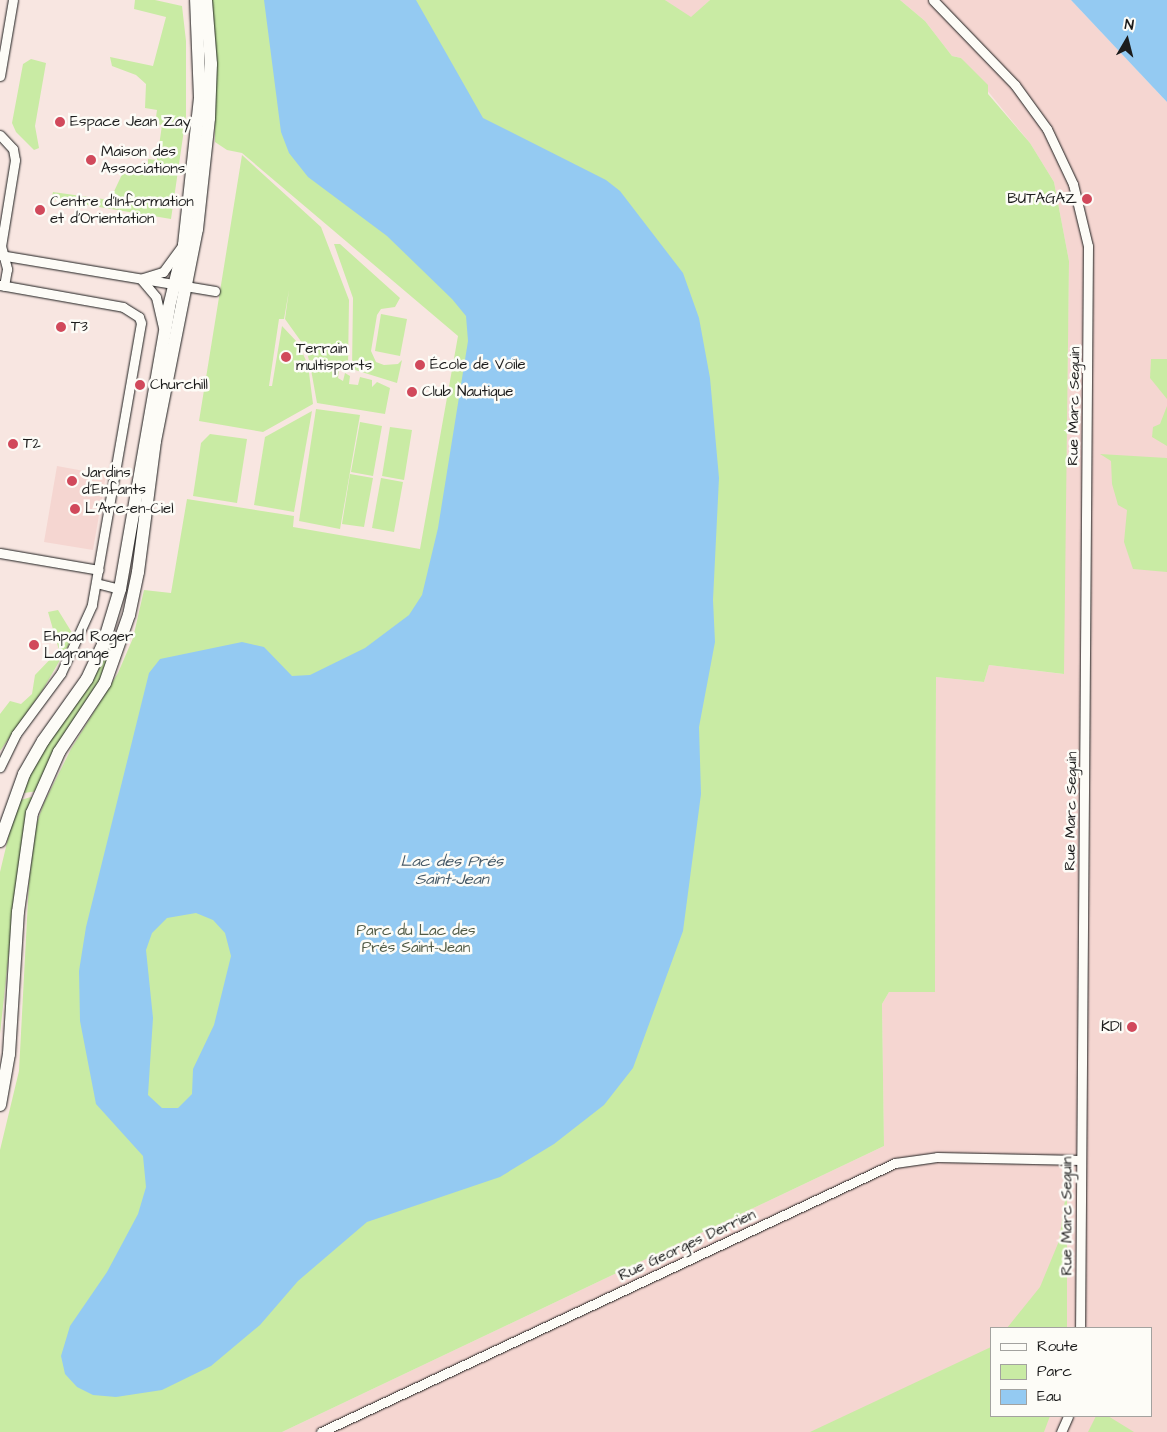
<!DOCTYPE html>
<html>
<head>
<meta charset="utf-8">
<style>
	body { margin:0 }
	#map { position:relative; width:1167px; height:1432px; overflow:hidden; background:#f8e6e1; font-family:"Architects Daughter",sans-serif }
	div>[style] { position:absolute }
	[style*='--x'] { left:calc(var(--x)*1px); top:calc(var(--y)*1px); width:calc(var(--w)*1px); rotate:calc(var(--a)*1deg) }
	.built>* { inset:0; background:#f5d6d1 }
	.green>* { inset:0; background:#c9eba4 }
	.water>* { inset:0; background:#94caf2 }
	.roads { filter:drop-shadow(0 0 1px #1c1c1c) drop-shadow(0 0 1px #1c1c1c) }
	.minor>* { height:9px; margin:-4.5px; padding:0 4.5px; transform-origin:4.5px; border-radius:4.5px; background:#fdfcf7 }
	.secondary>* { height:12px; margin:-6px; padding:0 6px; transform-origin:6px; border-radius:6px; background:#fdfcf7 }
	.dots>* { width:14px; height:14px; translate:-50% -50%; box-sizing:border-box; border:2px solid #fdfcf7; border-radius:50% }
	span { translate:-50% -50%; white-space:nowrap; text-align:center; line-height:1.15; -webkit-text-stroke:5px #fdfcf7; paint-order:stroke }
	.poi-label { font-size:15px; color:#1c1c1c }
	.left { translate:0 -50%; text-align:left }
	.right { translate:-100% -50%; text-align:right }
	.street-label { font-size:15px; color:#1c1c1c }
	.park-label { font-size:15px; color:#505a45 }
	.water-label { font-size:16px; color:#465967; font-style:italic }
	.legend { position:absolute; left:990px; top:1327px; width:162px; height:90px; box-sizing:border-box; background:#fdfcf7; border:1px solid #a3a29f; margin:0; padding:6px 9px; list-style:none; font-size:15px; color:#1c1c1c }
	.legend li { display:flex; align-items:center; gap:10px; height:25px }
	.legend b { width:25px; border:1px solid #a3a29f }
	.north { position:absolute; left:1102px; top:15px; width:50px; height:50px; -webkit-text-stroke:4px #fdfcf7; paint-order:stroke; rotate:8deg; font-size:14px; font-weight:700; line-height:20px; text-align:center; color:#1c1c1c }
	.north::after { content:''; display:block; margin:auto; width:18px; height:22px; background:#1c1c1c; clip-path:polygon(50% 0,100% 100%,50% 72%,0 100%) }
</style>
</head>
<body>
<div id="map">
	<div class="built">
		<i style="clip-path:polygon(665px 0,710px 0,691px 18px)"></i>
		<i style="clip-path:polygon(evenodd,900px 0,1071px 0,1167px 102px,1167px 1432px,282px 1432px,884px 1146px,882px 1004px,889px 992px,935px 992px,936px 677px,984px 682px,989px 665px,1063px 674px,1069px 261px,1054px 182px,1030px 143px,961px 58px,952px 56px,925px 21px,900px 0,991px 1328px,1151px 1328px,1151px 1416px,991px 1416px,991px 1328px)"></i>
		<i style="clip-path:polygon(57px 466px,106px 475px,93px 550px,44px 542px)"></i>
	</div>
	<div class="green">
		<i style="clip-path:polygon(155px 0,182px 6px,186px 41px,186px 116px,171px 219px,51px 199px,53px 192px,110px 200px,125px 168px,148px 164px,148px 159px,157px 160px,162px 125px,155px 124px,157px 110px,145px 108px,146px 84px,136px 75px,112px 66px,110px 57px,153px 66px,166px 17px,134px 9px,135px 0)"></i>
		<i style="clip-path:polygon(212px 0,665px 0,691px 17px,710px 0,900px 0,925px 21px,952px 56px,961px 58px,988px 85px,988px 94px,1030px 143px,1054px 182px,1069px 261px,1064px 674px,989px 665px,984px 682px,936px 677px,935px 992px,889px 992px,882px 1004px,884px 1146px,282px 1432px,0 1432px,0 1150px,19px 1071px,29px 881px,36px 825px,44px 803px,71px 749px,118px 673px,133px 638px,144px 590px,171px 593px,187px 499px,294px 516px,293px 527px,420px 549px,458px 336px,242px 153px,227px 150px,215px 142px)"></i>
		<i style="clip-path:polygon(31px 59px,46px 63px,35px 126px,39px 148px,34px 150px,16px 132px,12px 123px,23px 64px)"></i>
		<i style="clip-path:polygon(242px 155px,321px 227px,349px 300px,348px 367px,309px 360px,305px 347px,285px 319px,289px 290px,284px 319px,279px 319px,269px 386px,272px 386px,282px 326px,298px 343px,308px 365px,313px 404px,263px 432px,199px 421px)"></i>
		<i style="clip-path:polygon(334px 244px,340px 244px,400px 298px,395px 307px,381px 309px,377px 315px,371px 351px,376px 362px,384px 365px,398px 364px,402px 360px,397px 383px,352px 369px,353px 298px)"></i>
		<i style="clip-path:polygon(381px 314px,407px 319px,400px 356px,375px 351px)"></i>
		<i style="clip-path:polygon(1151px 359px,1167px 359px,1167px 399px,1150px 378px)"></i>
		<i style="clip-path:polygon(310px 364px,339px 370px,338px 378px,343px 381px,345px 373px,350px 376px,349px 384px,358px 385px,360px 377px,372px 380px,372px 387px,377px 382px,390px 388px,385px 414px,317px 403px)"></i>
		<i style="clip-path:polygon(1167px 406px,1167px 446px,1152px 437px,1153px 427px,1160px 424px)"></i>
		<i style="clip-path:polygon(316px 409px,360px 415px,340px 529px,299px 521px)"></i>
		<i style="clip-path:polygon(312px 411px,294px 512px,254px 505px,265px 437px)"></i>
		<i style="clip-path:polygon(360px 422px,382px 426px,373px 476px,351px 472px)"></i>
		<i style="clip-path:polygon(390px 427px,412px 430px,404px 480px,382px 476px)"></i>
		<i style="clip-path:polygon(210px 434px,247px 439px,237px 503px,193px 496px,201px 443px)"></i>
		<i style="clip-path:polygon(1100px 454px,1167px 458px,1167px 572px,1133px 569px,1124px 542px,1127px 510px,1118px 505px,1112px 484px,1111px 461px)"></i>
		<i style="clip-path:polygon(350px 474px,373px 478px,364px 527px,342px 524px)"></i>
		<i style="clip-path:polygon(381px 478px,403px 482px,394px 532px,372px 528px)"></i>
		<i style="clip-path:polygon(58px 610px,74px 636px,42px 691px,0 751px,0 714px,10px 701px,21px 704px,32px 694px,35px 675px,59px 650px,48px 612px)"></i>
		<i style="clip-path:polygon(112px 637px,103px 677px,38px 791px,24px 793px,26px 776px,92px 677px)"></i>
		<i style="clip-path:polygon(31px 797px,34px 797px,10px 942px,0 1034px,0 872px,17px 801px)"></i>
		<i style="clip-path:polygon(1067px 1186px,1067px 1328px,1007px 1328px,1040px 1287px,1059px 1241px)"></i>
		<i style="clip-path:polygon(991px 1347px,991px 1416px,1050px 1416px,1044px 1432px,810px 1432px)"></i>
		<i style="clip-path:polygon(1096px 1416px,1108px 1416px,1134px 1432px,1088px 1432px)"></i>
	</div>
	<div class="water">
		<i style="clip-path:polygon(evenodd,264px 0,416px 0,483px 118px,606px 180px,620px 191px,683px 273px,699px 318px,710px 378px,719px 478px,713px 600px,715px 642px,699px 727px,701px 794px,683px 931px,633px 1068px,604px 1105px,554px 1144px,500px 1177px,367px 1222px,298px 1281px,260px 1325px,211px 1366px,162px 1390px,116px 1397px,93px 1395px,77px 1387px,65px 1374px,61px 1356px,70px 1326px,107px 1272px,138px 1214px,146px 1187px,143px 1156px,96px 1104px,80px 1021px,79px 971px,86px 927px,149px 673px,160px 659px,242px 642px,264px 647px,292px 676px,310px 675px,365px 648px,409px 615px,422px 595px,438px 528px,468px 341px,466px 316px,452px 299px,387px 236px,308px 177px,289px 153px,281px 132px,264px 0,196px 913px,213px 920px,225px 933px,231px 956px,214px 1025px,193px 1069px,192px 1094px,178px 1108px,162px 1108px,148px 1095px,153px 1018px,146px 950px,152px 933px,167px 918px,196px 913px)"></i>
		<i style="clip-path:polygon(1071px 0,1167px 0,1167px 102px,1150px 84px)"></i>
	</div>
	<div class="roads">
		<div class="minor">
			<i style="--x:933;--y:0;--w:118;--a:46"></i>
			<i style="--x:1015;--y:85;--w:54;--a:54"></i>
			<i style="--x:1047;--y:129;--w:61;--a:64.7"></i>
			<i style="--x:1073;--y:184;--w:64;--a:76.4"></i>
			<i style="--x:1088;--y:246;--w:1082;--a:90.42"></i>
			<i style="--x:0;--y:76;--w:77;--a:-80.3"></i>
			<i style="--x:0;--y:135;--w:19;--a:47"></i>
			<i style="--x:13;--y:149;--w:11;--a:80"></i>
			<i style="--x:15;--y:160;--w:87;--a:99.2"></i>
			<i style="--x:1;--y:246;--w:24;--a:75"></i>
			<i style="--x:7;--y:269;--w:17;--a:100"></i>
			<i style="--x:0;--y:255;--w:218;--a:9.5"></i>
			<i style="--x:143;--y:278;--w:21;--a:-17"></i>
			<i style="--x:163;--y:272;--w:29;--a:-54"></i>
			<i style="--x:141;--y:279;--w:23;--a:50"></i>
			<i style="--x:156;--y:297;--w:31;--a:77"></i>
			<i style="--x:0;--y:285;--w:125;--a:10.1"></i>
			<i style="--x:123;--y:307;--w:19;--a:32"></i>
			<i style="--x:139;--y:317;--w:6;--a:72"></i>
			<i style="--x:141;--y:323;--w:286;--a:99.9"></i>
			<i style="--x:92;--y:605;--w:75;--a:114.5"></i>
			<i style="--x:61;--y:673;--w:76;--a:126.4"></i>
			<i style="--x:16;--y:734;--w:37;--a:116"></i>
			<i style="--x:0;--y:553;--w:100;--a:9.7"></i>
			<i style="--x:96;--y:583;--w:25;--a:14"></i>
			<i style="--x:321;--y:1432;--w:634;--a:-25.11"></i>
			<i style="--x:895;--y:1163;--w:42;--a:-8.1"></i>
			<i style="--x:937;--y:1157;--w:144;--a:1.2"></i>
			<i style="--x:1061;--y:1432;--w:17;--a:-66"></i>
		</div>
		<div class="secondary">
			<i style="--x:0;--y:841;--w:71;--a:-70.3"></i>
			<i style="--x:24;--y:774;--w:38;--a:-60"></i>
			<i style="--x:43;--y:741;--w:76;--a:-54.6"></i>
			<i style="--x:87;--y:679;--w:38;--a:-65"></i>
			<i style="--x:103;--y:645;--w:59;--a:-73.1"></i>
			<i style="--x:120;--y:589;--w:286;--a:-80.1"></i>
			<i style="--x:169;--y:307;--w:64;--a:-76.4"></i>
			<i style="--x:184;--y:245;--w:148;--a:-83.8"></i>
			<i style="--x:200;--y:98;--w:98;--a:-92.3"></i>
			<i style="--x:0;--y:1105;--w:52;--a:-80"></i>
			<i style="--x:9;--y:1054;--w:142;--a:-86.4"></i>
			<i style="--x:18;--y:912;--w:100;--a:-82"></i>
			<i style="--x:32;--y:813;--w:67;--a:-66.1"></i>
			<i style="--x:59;--y:752;--w:83;--a:-56.3"></i>
			<i style="--x:105;--y:683;--w:72;--a:-70.6"></i>
			<i style="--x:129;--y:615;--w:44;--a:-78.2"></i>
			<i style="--x:138;--y:572;--w:132;--a:-82.6"></i>
			<i style="--x:155;--y:441;--w:216;--a:-78.8"></i>
			<i style="--x:197;--y:229;--w:112;--a:-83.8"></i>
			<i style="--x:209;--y:118;--w:54;--a:-87.9"></i>
			<i style="--x:211;--y:64;--w:64;--a:-94.5"></i>
		</div>
	</div>
	<div class="dots">
		<i style="left:60px;top:122px;background:#d1495b"></i>
		<i style="left:91px;top:160px;background:#d1495b"></i>
		<i style="left:1087px;top:199px;background:#d1495b"></i>
		<i style="left:40px;top:210px;background:#d1495b"></i>
		<i style="left:61px;top:327px;background:#d1495b"></i>
		<i style="left:286px;top:357px;background:#d1495b"></i>
		<i style="left:420px;top:365px;background:#d1495b"></i>
		<i style="left:140px;top:385px;background:#d1495b"></i>
		<i style="left:412px;top:392px;background:#d1495b"></i>
		<i style="left:13px;top:444px;background:#d1495b"></i>
		<i style="left:72px;top:481px;background:#d1495b"></i>
		<i style="left:75px;top:509px;background:#d1495b"></i>
		<i style="left:34px;top:645px;background:#d1495b"></i>
		<i style="left:1132px;top:1027px;background:#d1495b"></i>
	</div>
	<div class="poi-label">
		<span class="left" style="left:70px;top:122px">Espace Jean Zay</span>
		<span class="left" style="left:101px;top:160px">Maison des<br>Associations</span>
		<span class="right" style="left:1077px;top:199px">BUTAGAZ</span>
		<span class="left" style="left:50px;top:210px">Centre d'Information<br>et d'Orientation</span>
		<span class="left" style="left:71px;top:327px">T3</span>
		<span class="left" style="left:296px;top:357px">Terrain<br>multisports</span>
		<span class="left" style="left:430px;top:365px">École de Voile</span>
		<span class="left" style="left:150px;top:385px">Churchill</span>
		<span class="left" style="left:422px;top:392px">Club Nautique</span>
		<span class="left" style="left:23px;top:444px">T2</span>
		<span class="left" style="left:82px;top:481px">Jardins<br>d'Enfants</span>
		<span class="left" style="left:85px;top:509px">L'Arc-en-Ciel</span>
		<span class="left" style="left:44px;top:645px">Ehpad Roger<br>Lagrange</span>
		<span class="right" style="left:1122px;top:1027px">KDI</span>
	</div>
	<div class="street-label">
		<span style="left:1074px;top:406px;rotate:-89deg">Rue Marc Seguin</span>
		<span style="left:1071px;top:811px;rotate:-89deg">Rue Marc Seguin</span>
		<span style="left:1067px;top:1216px;rotate:-90deg">Rue Marc Seguin</span>
		<span style="left:687px;top:1245px;rotate:-25deg">Rue Georges Derrien</span>
	</div>
	<div class="park-label">
		<span style="left:416px;top:939px">Parc du Lac des<br>Prés Saint-Jean</span>
	</div>
	<div class="water-label">
		<span style="left:452px;top:870px">Lac des Prés<br>Saint-Jean</span>
	</div>
	<ul class="legend">
	<li><b style="height:6px;background:#fdfcf7"></b>Route</li>
	<li><b style="height:14px;background:#c9eba4"></b>Parc</li>
	<li><b style="height:14px;background:#94caf2"></b>Eau</li>
	</ul>
	<div class="north">N</div>
</div>
</body>
</html>
